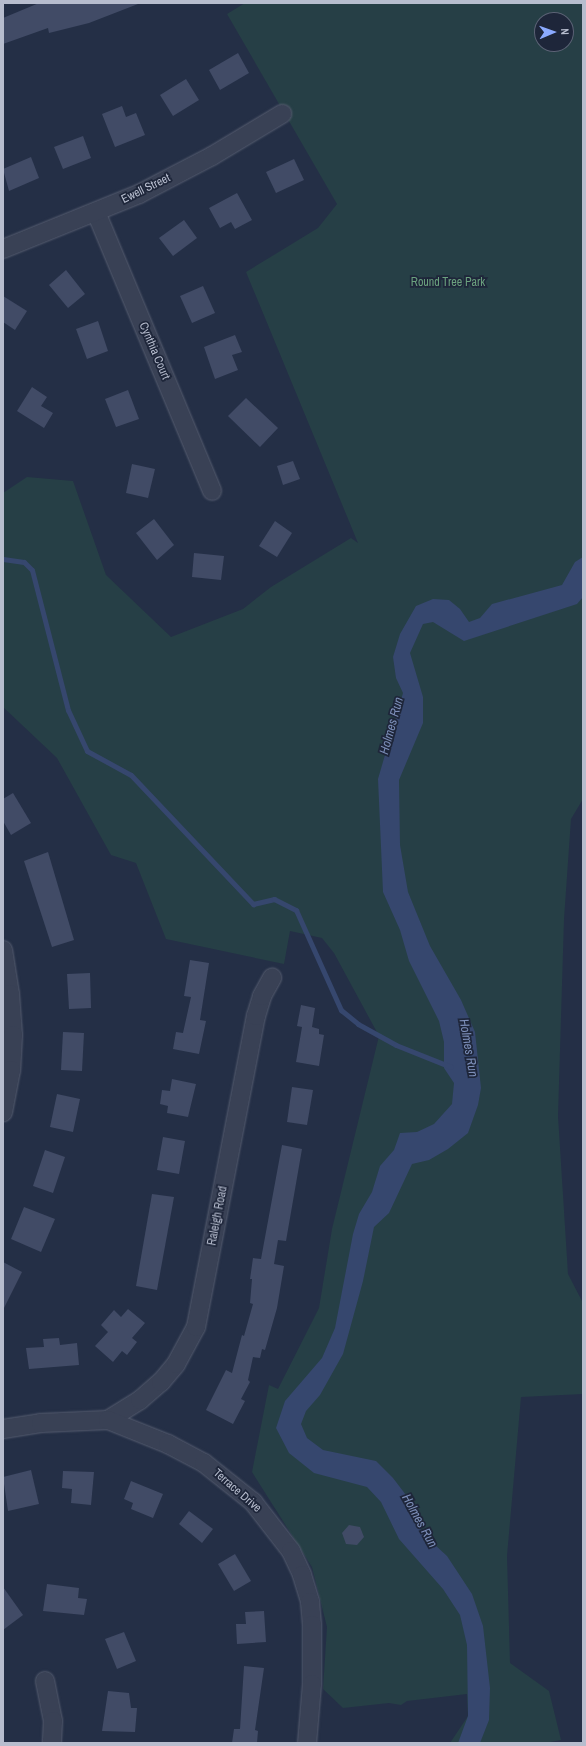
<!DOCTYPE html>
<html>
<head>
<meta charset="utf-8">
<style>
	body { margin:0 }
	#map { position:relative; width:586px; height:1746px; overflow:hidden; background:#242f46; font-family:"Archivo Narrow",sans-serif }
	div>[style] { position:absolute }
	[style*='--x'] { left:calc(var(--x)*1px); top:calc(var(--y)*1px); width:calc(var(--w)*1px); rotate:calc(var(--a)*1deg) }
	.green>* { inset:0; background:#263f46 }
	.water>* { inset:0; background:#36476e }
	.stream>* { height:5px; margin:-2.5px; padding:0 2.5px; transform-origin:2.5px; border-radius:2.5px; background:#36476e }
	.building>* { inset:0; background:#414b66 }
	.roads { filter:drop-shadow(0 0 1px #555c6f) drop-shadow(0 0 1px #555c6f) }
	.street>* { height:18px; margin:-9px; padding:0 9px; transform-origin:9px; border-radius:9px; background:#394155 }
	span { translate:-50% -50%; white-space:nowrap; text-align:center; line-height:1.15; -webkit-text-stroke:3.5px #1e263a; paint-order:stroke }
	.street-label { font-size:12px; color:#b7bdce }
	.park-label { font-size:12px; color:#6ba17e }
	.water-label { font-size:13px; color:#7c8eb8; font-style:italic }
	.frame { position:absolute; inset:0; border:4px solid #b7bdce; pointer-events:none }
	.north { position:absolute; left:534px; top:12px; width:40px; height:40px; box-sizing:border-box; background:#1e263a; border:1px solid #5b6275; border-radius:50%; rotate:88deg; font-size:11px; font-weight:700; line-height:16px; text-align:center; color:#b7bdce }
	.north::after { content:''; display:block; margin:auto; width:14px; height:18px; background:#8baaff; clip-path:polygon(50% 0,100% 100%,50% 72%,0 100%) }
</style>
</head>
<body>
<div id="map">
	<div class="green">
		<i style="clip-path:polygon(evenodd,245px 3px,583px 3px,583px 799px,571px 819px,564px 919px,558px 1116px,568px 1274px,583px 1303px,583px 1394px,521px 1397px,507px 1556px,510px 1663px,549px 1691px,561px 1740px,545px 1743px,450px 1743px,468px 1716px,467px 1694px,407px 1701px,401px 1705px,389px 1703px,343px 1708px,323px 1689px,327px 1627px,312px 1567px,252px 1472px,269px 1385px,278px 1389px,319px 1308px,332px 1229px,379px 1036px,334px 953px,322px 938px,290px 931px,284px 964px,166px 939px,136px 863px,111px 855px,57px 758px,3px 707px,3px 493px,27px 477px,73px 481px,106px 575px,171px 637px,243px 609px,271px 587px,351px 538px,358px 543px,246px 272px,318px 228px,337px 204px,227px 14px,245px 3px,542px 20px,566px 20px,566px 44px,542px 44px,542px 20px)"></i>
	</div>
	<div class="water">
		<i style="clip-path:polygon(583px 557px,583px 597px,577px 604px,464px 641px,433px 622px,423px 624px,410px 653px,423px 697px,423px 723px,399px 780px,400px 845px,408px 892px,430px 946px,461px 1000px,475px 1032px,481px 1088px,478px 1105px,468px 1133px,448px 1149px,429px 1160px,412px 1164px,389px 1213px,374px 1227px,363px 1281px,343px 1354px,320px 1395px,306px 1411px,301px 1424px,307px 1438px,323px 1450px,376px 1461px,393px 1478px,409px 1499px,422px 1533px,447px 1556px,472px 1594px,483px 1626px,490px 1688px,489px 1720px,480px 1743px,458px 1743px,468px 1716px,467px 1645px,460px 1615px,443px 1589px,399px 1539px,381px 1502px,367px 1487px,314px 1473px,289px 1453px,276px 1428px,285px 1401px,322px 1358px,335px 1328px,353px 1234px,359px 1214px,372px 1192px,380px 1166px,394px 1150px,400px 1133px,417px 1132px,434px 1124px,452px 1104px,454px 1083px,444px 1068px,444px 1042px,439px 1021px,409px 961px,400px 930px,383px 892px,378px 779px,403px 693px,396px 678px,393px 657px,400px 634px,416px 606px,433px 599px,449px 600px,460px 609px,469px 622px,480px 618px,492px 604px,562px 585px,575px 562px)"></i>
	</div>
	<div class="stream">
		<i style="--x:3;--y:559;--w:21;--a:8"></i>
		<i style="--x:24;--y:562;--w:11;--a:45"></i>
		<i style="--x:32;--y:570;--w:145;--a:75.6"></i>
		<i style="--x:68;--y:710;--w:45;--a:65.1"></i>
		<i style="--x:87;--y:751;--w:50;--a:28.6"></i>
		<i style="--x:131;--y:775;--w:178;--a:46.6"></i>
		<i style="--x:253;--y:904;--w:22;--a:-13"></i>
		<i style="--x:274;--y:899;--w:25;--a:27"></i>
		<i style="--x:296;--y:910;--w:110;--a:65.8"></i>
		<i style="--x:341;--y:1010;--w:22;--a:39"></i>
		<i style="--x:358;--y:1024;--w:43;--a:28.9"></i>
		<i style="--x:396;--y:1045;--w:59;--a:21.8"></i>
	</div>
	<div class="building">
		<i style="clip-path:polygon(39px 3px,138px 3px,138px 4px,89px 23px,49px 33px,48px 28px,3px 44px,3px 18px)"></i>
		<i style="clip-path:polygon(238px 53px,249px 73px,220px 90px,209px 70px)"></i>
		<i style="clip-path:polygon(186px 79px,199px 100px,173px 116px,160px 95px)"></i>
		<i style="clip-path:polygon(122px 106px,126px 117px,136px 113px,145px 135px,115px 147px,102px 114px)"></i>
		<i style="clip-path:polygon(83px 136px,91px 158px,63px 169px,54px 147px)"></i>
		<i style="clip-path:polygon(31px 157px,39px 178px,9px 191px,3px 169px)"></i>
		<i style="clip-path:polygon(294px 159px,304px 180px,276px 193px,266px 172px)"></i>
		<i style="clip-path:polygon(237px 193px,252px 220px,235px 229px,231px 222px,220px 228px,209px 208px)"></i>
		<i style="clip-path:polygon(184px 220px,197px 238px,173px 256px,159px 238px)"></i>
		<i style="clip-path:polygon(66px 270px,85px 294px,68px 308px,49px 285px)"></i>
		<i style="clip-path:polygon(203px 286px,215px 313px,192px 323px,180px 296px)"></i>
		<i style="clip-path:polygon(3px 296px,27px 311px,15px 330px,3px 322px)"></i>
		<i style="clip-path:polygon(98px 321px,108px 351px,87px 359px,76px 329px)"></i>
		<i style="clip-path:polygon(235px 335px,242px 352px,232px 355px,238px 370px,215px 379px,204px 347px)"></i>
		<i style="clip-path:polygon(32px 387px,47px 397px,41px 406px,53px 413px,44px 428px,17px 411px)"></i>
		<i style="clip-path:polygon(128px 390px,139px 419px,116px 427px,105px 399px)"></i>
		<i style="clip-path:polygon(246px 398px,278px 428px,260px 447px,228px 416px)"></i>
		<i style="clip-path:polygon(293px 461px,300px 479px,283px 485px,277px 466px)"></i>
		<i style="clip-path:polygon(132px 464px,155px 469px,148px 498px,126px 493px)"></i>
		<i style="clip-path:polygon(154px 519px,174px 545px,157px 560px,136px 533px)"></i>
		<i style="clip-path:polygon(275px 521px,292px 533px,277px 557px,259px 546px)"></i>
		<i style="clip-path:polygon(194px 553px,224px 556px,221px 580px,192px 577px)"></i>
		<i style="clip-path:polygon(13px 793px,31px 823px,11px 835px,3px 821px,3px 799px)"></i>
		<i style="clip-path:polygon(48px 852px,74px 940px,52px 947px,24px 861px)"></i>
		<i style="clip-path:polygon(190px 960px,209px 963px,200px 1020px,206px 1021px,199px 1054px,173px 1049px,176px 1032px,183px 1033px,191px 997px,184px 996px)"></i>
		<i style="clip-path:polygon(90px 973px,91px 1008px,69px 1009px,67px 974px)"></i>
		<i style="clip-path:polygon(301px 1005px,315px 1008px,312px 1027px,319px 1029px,319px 1034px,324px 1035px,319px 1066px,296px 1062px,302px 1027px,297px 1026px)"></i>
		<i style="clip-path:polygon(63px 1032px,84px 1033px,82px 1071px,61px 1070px)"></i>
		<i style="clip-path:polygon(172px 1079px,196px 1084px,188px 1117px,167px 1113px,168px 1106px,160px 1104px,162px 1090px,170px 1091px)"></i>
		<i style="clip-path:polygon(292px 1087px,313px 1090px,307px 1125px,287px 1122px)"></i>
		<i style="clip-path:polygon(57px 1094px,80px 1099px,73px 1132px,50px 1127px)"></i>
		<i style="clip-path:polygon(163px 1137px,185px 1141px,179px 1174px,157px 1170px)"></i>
		<i style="clip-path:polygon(282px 1145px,302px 1149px,286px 1241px,278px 1240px,274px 1264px,284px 1266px,277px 1308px,265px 1350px,262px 1349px,260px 1358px,253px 1357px,248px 1380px,250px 1382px,241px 1399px,245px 1401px,233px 1424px,206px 1410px,226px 1370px,232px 1373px,242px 1335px,244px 1336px,253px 1304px,250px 1303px,252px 1279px,250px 1279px,253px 1258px,261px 1259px)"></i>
		<i style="clip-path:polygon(45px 1150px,65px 1157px,53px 1193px,33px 1186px)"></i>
		<i style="clip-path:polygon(152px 1194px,174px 1197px,157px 1290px,136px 1286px)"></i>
		<i style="clip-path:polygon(24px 1207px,55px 1219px,41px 1252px,11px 1239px)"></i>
		<i style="clip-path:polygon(3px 1262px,22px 1272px,3px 1310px)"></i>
		<i style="clip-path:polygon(128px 1309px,145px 1323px,132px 1338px,137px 1342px,127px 1355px,122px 1351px,113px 1362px,95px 1346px,108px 1332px,101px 1325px,114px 1310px,121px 1317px)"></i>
		<i style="clip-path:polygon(59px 1338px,60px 1345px,77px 1343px,79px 1365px,29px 1369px,26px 1348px,44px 1347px,43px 1339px)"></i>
		<i style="clip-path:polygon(31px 1470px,39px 1504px,8px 1511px,3px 1477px)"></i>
		<i style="clip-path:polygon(63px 1471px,94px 1472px,91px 1505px,71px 1503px,72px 1489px,62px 1488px)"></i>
		<i style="clip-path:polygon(131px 1481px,163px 1494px,153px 1518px,131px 1509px,133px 1503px,124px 1499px)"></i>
		<i style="clip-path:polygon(189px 1511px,213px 1529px,202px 1543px,179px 1524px)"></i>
		<i style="clip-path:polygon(349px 1525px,360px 1527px,364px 1537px,357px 1545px,346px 1544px,342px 1533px)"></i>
		<i style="clip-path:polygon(235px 1554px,251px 1581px,234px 1591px,218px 1564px)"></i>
		<i style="clip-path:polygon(47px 1584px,79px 1588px,78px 1598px,87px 1599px,84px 1615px,43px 1611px)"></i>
		<i style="clip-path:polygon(3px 1587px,23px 1615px,3px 1630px)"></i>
		<i style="clip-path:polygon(264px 1611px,266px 1642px,237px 1644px,236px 1624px,246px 1624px,245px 1612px)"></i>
		<i style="clip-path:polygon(124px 1632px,136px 1661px,117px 1669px,105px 1639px)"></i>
		<i style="clip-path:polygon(244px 1666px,264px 1668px,255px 1730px,258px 1731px,257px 1743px,232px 1743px,234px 1729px,240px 1729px)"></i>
		<i style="clip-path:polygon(108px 1691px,129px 1693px,131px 1708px,137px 1708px,135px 1732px,102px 1731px)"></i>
	</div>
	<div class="roads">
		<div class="street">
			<i style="--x:96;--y:212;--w:302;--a:67.4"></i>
			<i style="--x:3;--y:249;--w:147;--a:-22"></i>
			<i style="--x:139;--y:194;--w:82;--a:-27.5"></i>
			<i style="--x:212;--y:156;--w:82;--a:-31"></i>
			<i style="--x:3;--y:950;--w:45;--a:81"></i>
			<i style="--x:10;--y:994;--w:41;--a:85.8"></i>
			<i style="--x:13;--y:1035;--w:35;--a:93"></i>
			<i style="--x:11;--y:1070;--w:43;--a:100.8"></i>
			<i style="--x:108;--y:1420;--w:38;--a:-32"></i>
			<i style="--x:140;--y:1400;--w:28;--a:-41"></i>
			<i style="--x:161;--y:1382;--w:23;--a:-50"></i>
			<i style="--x:176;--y:1364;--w:42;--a:-61.6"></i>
			<i style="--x:196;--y:1327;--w:317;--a:-79.1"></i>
			<i style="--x:256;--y:1016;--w:21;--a:-73"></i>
			<i style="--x:262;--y:996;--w:21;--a:-61"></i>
			<i style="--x:3;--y:1429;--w:38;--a:-9"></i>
			<i style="--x:41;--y:1423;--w:67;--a:-2.6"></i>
			<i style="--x:108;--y:1420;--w:65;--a:21.8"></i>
			<i style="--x:168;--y:1444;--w:41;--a:27.8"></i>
			<i style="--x:204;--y:1463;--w:63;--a:38.5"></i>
			<i style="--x:253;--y:1502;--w:62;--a:52.2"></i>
			<i style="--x:291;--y:1551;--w:26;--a:65"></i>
			<i style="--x:302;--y:1575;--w:28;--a:73"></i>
			<i style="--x:310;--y:1602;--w:23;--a:85"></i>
			<i style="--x:312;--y:1625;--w:59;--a:90"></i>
			<i style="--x:312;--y:1684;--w:59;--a:94.8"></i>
			<i style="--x:45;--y:1681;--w:41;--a:78.7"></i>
			<i style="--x:53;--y:1721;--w:22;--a:93"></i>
		</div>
	</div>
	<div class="street-label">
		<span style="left:146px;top:189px;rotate:-26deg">Ewell Street</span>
		<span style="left:154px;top:351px;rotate:67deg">Cynthia Court</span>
		<span style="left:218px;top:1216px;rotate:-79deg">Raleigh Road</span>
		<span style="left:237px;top:1491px;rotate:41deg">Terrace Drive</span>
	</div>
	<div class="park-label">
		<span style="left:448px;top:283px">Round Tree Park</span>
	</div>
	<div class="water-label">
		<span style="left:392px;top:726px;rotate:-75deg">Holmes Run</span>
		<span style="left:468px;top:1048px;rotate:80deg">Holmes Run</span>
		<span style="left:419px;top:1521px;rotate:61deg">Holmes Run</span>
	</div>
	<div class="frame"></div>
	<div class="north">N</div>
</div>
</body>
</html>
